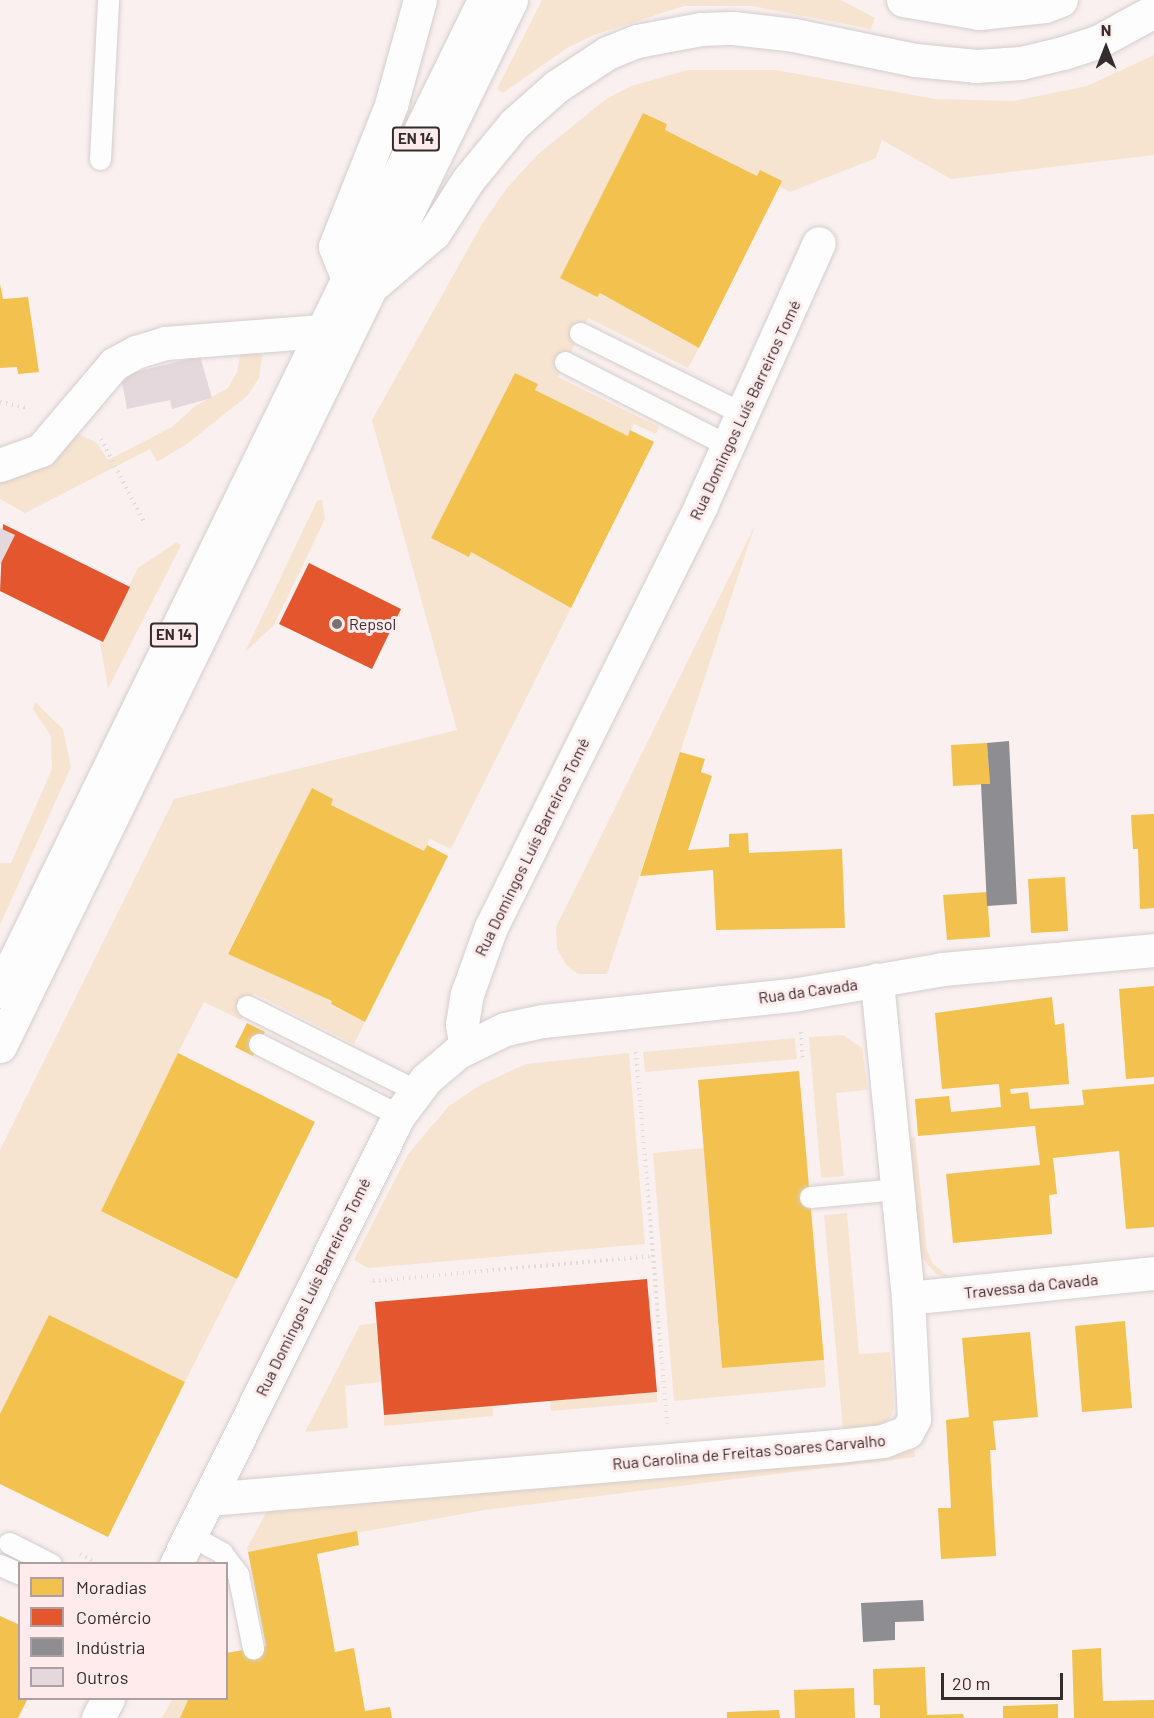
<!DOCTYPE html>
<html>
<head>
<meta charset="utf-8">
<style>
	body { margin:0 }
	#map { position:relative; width:1154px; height:1718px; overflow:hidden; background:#faf0f0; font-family:Barlow,sans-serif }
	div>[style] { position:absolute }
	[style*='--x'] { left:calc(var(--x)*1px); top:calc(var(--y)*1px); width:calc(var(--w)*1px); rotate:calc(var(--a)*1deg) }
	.green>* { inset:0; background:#f7e4d0 }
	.homes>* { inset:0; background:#f2c14e }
	.shops>* { inset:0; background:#e4572e }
	.industry>* { inset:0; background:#8d8d92 }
	.building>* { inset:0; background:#e4d8dc }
	.path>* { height:4px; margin-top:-2px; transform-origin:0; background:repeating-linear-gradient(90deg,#e0dcdc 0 1.5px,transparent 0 6px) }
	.roads { filter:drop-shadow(0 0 2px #d5cdcd) drop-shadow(0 0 2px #d5cdcd) }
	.service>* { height:21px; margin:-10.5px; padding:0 10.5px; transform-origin:10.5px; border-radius:10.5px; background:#fefdfd }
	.minor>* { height:33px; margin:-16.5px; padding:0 16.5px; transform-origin:16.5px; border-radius:16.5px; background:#fefdfd }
	.secondary>* { height:33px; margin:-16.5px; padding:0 16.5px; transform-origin:16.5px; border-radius:16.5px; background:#fefdfd }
	.trunk>* { height:33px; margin:-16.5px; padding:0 16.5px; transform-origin:16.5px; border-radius:16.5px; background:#fefdfd }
	.motorway>* { height:33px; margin:-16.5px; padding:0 16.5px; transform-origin:16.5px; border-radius:16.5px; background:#fefdfd }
	.dots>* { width:16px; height:16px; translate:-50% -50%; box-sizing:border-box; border:3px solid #ffebec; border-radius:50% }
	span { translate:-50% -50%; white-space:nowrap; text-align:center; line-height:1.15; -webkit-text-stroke:6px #ffebec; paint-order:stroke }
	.shield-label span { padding:2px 4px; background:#ffebec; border:2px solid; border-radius:4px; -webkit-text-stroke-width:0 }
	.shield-label { font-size:15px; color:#352c2d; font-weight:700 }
	.street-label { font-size:16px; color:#352c2d }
	.poi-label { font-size:16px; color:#352c2d }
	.left { translate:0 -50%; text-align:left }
	.legend { position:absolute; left:18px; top:1562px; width:210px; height:138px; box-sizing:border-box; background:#ffebec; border:2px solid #ae9fa0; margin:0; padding:8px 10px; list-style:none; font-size:18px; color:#352c2d }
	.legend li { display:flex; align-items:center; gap:12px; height:30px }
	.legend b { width:30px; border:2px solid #ae9fa0 }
	.north { position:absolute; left:1076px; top:18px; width:60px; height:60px; -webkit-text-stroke:4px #ffebec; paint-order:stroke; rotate:0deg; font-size:16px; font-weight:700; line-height:24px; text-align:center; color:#352c2d }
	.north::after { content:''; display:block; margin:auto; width:21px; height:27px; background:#352c2d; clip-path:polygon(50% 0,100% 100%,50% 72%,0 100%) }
	.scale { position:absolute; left:941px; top:1673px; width:122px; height:27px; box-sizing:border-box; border:3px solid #352c2d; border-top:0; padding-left:8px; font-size:18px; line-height:21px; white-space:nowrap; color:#352c2d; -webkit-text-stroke:4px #ffebec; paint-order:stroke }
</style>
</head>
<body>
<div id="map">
	<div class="green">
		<i style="clip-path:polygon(542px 0,841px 0,875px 18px,871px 29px,752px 6px,684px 6px,594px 35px,567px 48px,503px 93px,497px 89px)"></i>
		<i style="clip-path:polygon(1154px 55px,1154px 155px,951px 179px,882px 140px,876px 158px,790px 192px,779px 186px,782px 181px,757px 176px,665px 130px,667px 124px,643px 113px,560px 278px,597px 297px,600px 293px,699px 348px,688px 368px,588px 318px,558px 377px,659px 427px,656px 434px,634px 424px,628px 436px,535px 390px,537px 384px,515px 373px,431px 538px,469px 557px,471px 552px,571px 608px,451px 849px,430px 839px,424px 851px,331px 805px,333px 799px,312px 789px,228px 953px,332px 1001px,331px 1005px,365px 1022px,354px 1044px,254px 993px,241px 1020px,204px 1002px,178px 1053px,101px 1211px,237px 1279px,185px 1382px,49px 1315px,0 1414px,0 1150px,174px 799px,457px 730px,372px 420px,482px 224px,507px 188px,537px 155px,606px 99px,631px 86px,688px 70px,776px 70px,935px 99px,1014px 101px,1087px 86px)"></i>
		<i style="clip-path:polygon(242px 346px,262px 356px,259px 378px,247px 396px,187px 444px,157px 462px,150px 449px,25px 513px,0 499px,0 475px,72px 431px,97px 443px,108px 460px,172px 427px,194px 407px,228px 388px,237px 372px)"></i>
		<i style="clip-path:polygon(322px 500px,325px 519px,274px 625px,245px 652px,317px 501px)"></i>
		<i style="clip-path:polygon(755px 525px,607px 974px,578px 974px,567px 966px,557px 949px,556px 927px)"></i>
		<i style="clip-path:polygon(177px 542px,181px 545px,108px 689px,100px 643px,138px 568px)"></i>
		<i style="clip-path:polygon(35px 702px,63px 729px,71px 767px,0 925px,0 863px,11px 863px,52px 769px,51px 736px,33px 709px)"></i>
		<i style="clip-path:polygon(843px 1035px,862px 1048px,868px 1090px,836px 1093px,844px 1176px,821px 1178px,809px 1037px)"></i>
		<i style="clip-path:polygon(795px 1038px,797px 1059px,645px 1072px,643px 1052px)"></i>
		<i style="clip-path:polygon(629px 1053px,645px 1244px,368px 1268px,354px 1260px,408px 1154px,449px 1106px,480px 1085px,526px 1064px)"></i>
		<i style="clip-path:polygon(915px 1137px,927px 1251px,933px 1264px,949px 1277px,936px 1274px,920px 1255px,909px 1138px)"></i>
		<i style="clip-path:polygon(704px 1148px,722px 1368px,824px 1360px,826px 1387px,674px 1401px,653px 1153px)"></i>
		<i style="clip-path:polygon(847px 1213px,859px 1354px,890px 1352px,894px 1406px,892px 1415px,883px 1425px,843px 1430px,824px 1215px)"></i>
		<i style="clip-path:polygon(376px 1323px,381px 1382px,345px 1386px,348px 1428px,305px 1432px,360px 1325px)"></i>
		<i style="clip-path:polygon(657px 1392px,657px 1402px,551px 1411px,550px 1401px)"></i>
		<i style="clip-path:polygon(493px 1406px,493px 1416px,384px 1426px,384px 1415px)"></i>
		<i style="clip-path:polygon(914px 1450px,915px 1457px,485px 1510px,248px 1552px,247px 1548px,268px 1509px)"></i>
		<i style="clip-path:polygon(172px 1699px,189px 1699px,180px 1718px,162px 1718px)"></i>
	</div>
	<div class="homes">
		<i style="clip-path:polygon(643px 113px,667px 124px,665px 130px,757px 176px,760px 170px,782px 181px,699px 348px,600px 293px,597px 297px,560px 278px)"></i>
		<i style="clip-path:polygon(0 284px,3px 299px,28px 297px,39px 372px,18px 374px,17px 367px,0 368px)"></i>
		<i style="clip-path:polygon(515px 373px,538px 384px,535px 390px,628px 436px,630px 430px,654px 442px,571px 608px,471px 552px,469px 557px,431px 538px)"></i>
		<i style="clip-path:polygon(987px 743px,990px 784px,953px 786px,951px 745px)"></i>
		<i style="clip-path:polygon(680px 752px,705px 759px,701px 772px,712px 776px,688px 850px,729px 847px,729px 834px,748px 833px,749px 853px,842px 849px,845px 928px,716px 930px,713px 870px,640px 876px)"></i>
		<i style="clip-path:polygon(312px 788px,333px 799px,331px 805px,424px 851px,427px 845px,448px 856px,365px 1022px,331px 1004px,332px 1001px,228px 954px)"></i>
		<i style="clip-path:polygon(1154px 814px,1154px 908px,1140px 909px,1138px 849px,1133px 849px,1131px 815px)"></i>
		<i style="clip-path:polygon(1065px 877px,1068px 931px,1031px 933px,1028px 879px)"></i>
		<i style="clip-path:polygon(987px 892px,990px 937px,947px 940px,943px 895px)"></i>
		<i style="clip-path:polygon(1154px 986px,1154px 1077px,1126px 1079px,1119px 989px)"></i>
		<i style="clip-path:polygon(1052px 997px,1055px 1025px,1064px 1023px,1069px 1084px,1010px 1089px,1011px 1094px,1028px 1092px,1030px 1109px,1084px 1105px,1082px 1090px,1154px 1084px,1154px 1227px,1126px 1229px,1119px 1151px,1053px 1158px,1057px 1194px,1049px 1195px,1052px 1234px,953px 1243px,946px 1174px,1040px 1165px,1035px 1126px,918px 1136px,915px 1099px,949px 1096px,951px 1112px,1001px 1107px,999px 1084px,942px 1089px,935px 1013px)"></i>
		<i style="clip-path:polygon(247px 1023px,265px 1032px,253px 1056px,235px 1047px)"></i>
		<i style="clip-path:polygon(178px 1053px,315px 1122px,237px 1279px,101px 1211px)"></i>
		<i style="clip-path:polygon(799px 1071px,824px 1360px,722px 1368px,698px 1080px)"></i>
		<i style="clip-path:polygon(49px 1315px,185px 1382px,108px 1537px,0 1484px,0 1414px)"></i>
		<i style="clip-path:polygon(1125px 1321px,1132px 1408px,1082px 1412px,1075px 1326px)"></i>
		<i style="clip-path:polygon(1030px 1332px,1038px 1417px,993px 1421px,996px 1450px,990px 1450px,996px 1556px,941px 1559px,938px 1508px,951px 1508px,946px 1420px,969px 1417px,962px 1338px)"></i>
		<i style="clip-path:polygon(357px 1531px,359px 1545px,317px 1554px,335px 1652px,354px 1648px,365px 1711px,390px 1707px,392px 1718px,180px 1718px,189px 1698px,226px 1698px,226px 1653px,266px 1646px,248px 1552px)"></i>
		<i style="clip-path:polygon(0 1616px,20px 1625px,20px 1698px,28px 1698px,18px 1718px,0 1718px)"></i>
		<i style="clip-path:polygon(1101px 1648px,1103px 1701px,1154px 1700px,1154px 1718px,1074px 1718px,1072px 1650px)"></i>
		<i style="clip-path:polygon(925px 1667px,927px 1715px,963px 1714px,964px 1718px,880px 1718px,880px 1705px,874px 1705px,873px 1669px)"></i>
		<i style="clip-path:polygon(854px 1688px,855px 1718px,795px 1718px,794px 1690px)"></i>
		<i style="clip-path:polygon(1058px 1704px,1058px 1718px,1003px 1718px,1003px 1706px)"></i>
		<i style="clip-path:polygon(779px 1710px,780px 1718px,727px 1718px,727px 1712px)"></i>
	</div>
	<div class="shops">
		<i style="clip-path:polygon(3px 524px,130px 587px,103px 642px,0 591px)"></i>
		<i style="clip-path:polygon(309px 563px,401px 609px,372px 669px,279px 624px)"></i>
		<i style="clip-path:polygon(647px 1279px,657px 1392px,384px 1415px,375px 1302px)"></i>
	</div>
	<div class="industry">
		<i style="clip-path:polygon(1009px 741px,1017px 904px,987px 906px,981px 784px,990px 784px,987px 743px)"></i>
		<i style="clip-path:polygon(923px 1600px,924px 1621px,895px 1622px,895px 1640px,863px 1642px,861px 1603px)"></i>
	</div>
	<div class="building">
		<i style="clip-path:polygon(200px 356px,212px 398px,172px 409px,170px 400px,127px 409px,122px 382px,132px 373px)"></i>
		<i style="clip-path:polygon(0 528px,15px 535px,0 565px)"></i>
	</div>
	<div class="path">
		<i style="--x:0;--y:402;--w:30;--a:12"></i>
		<i style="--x:101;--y:439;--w:96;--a:62.6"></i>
		<i style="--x:801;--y:1032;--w:27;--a:86"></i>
		<i style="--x:636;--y:1052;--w:373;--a:85.2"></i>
		<i style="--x:373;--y:1281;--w:281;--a:-5.1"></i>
		<i style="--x:80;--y:1554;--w:17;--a:28"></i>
	</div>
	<div class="roads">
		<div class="service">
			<i style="--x:100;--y:159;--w:159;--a:-87.1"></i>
			<i style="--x:580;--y:333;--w:183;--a:26.3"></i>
			<i style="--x:565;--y:362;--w:184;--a:27.1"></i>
			<i style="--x:247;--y:1006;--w:188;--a:26.6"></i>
			<i style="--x:259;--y:1044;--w:157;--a:26.9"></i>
			<i style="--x:810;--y:1197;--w:88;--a:-5.2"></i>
			<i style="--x:190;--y:1535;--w:37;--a:29"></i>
			<i style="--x:222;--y:1553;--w:26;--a:53"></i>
			<i style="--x:238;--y:1574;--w:76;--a:78.5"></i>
			<i style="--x:9;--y:1543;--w:47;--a:26.6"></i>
			<i style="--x:0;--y:1565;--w:22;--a:24"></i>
		</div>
		<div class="minor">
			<i style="--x:0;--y:465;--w:44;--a:-20.1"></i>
			<i style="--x:41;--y:450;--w:113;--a:-49.7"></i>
			<i style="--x:114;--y:364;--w:25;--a:-29"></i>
			<i style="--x:136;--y:352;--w:30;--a:-17"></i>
			<i style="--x:165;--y:343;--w:157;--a:-4.4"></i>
			<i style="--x:466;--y:1047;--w:23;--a:-100"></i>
			<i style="--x:462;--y:1024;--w:30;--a:-81"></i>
			<i style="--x:467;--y:994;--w:71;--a:-70.3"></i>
			<i style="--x:491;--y:927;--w:471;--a:-63.5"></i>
			<i style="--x:701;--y:505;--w:287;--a:-65.8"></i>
			<i style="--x:908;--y:1298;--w:247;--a:-5.8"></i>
			<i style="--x:208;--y:1499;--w:631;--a:-4.82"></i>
			<i style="--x:837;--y:1446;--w:46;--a:-6.2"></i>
			<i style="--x:883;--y:1441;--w:26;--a:-21"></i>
			<i style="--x:907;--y:1432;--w:15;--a:-62"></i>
			<i style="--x:914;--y:1419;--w:121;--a:-92.8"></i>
			<i style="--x:908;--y:1298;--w:320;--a:-95.6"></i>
		</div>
		<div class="secondary">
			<i style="--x:176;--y:1564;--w:501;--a:-63.59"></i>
			<i style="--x:399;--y:1115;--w:45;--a:-53.1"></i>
			<i style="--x:426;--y:1079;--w:42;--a:-40.2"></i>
			<i style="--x:458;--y:1052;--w:52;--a:-26.1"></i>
			<i style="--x:505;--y:1029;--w:39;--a:-12"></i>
			<i style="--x:543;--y:1021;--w:256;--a:-6"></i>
			<i style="--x:798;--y:994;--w:146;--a:-9.8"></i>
			<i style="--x:942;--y:969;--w:213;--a:-5.1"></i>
			<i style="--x:98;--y:1718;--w:22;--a:-63"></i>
		</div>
		<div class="trunk">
			<i style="--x:0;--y:991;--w:1103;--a:-63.97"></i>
			<i style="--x:0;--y:1046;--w:1164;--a:-63.96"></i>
		</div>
		<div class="motorway">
			<i style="--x:903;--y:0;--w:77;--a:9.7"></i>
			<i style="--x:979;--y:13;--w:66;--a:-6.1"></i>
			<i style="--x:1045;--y:6;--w:17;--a:-21"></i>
			<i style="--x:348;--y:279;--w:35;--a:-112"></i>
			<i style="--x:335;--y:246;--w:152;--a:-68.3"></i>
			<i style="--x:391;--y:105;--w:109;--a:-74.6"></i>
			<i style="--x:371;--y:287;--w:83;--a:-40.6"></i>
			<i style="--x:434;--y:233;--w:63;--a:-57.3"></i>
			<i style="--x:468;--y:180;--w:72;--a:-50.6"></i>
			<i style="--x:514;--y:124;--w:57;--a:-41.5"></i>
			<i style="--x:557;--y:86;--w:60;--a:-33.4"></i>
			<i style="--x:607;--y:53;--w:32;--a:-22"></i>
			<i style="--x:637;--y:41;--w:65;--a:-10.6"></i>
			<i style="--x:701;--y:29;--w:32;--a:-2"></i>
			<i style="--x:733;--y:28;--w:61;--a:6.5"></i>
			<i style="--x:794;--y:35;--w:124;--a:11.7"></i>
			<i style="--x:915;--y:60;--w:61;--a:5.6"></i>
			<i style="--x:976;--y:66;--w:45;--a:-3.8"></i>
			<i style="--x:1021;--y:63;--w:43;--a:-13.4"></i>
			<i style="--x:1063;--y:53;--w:38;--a:-18"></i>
			<i style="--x:1099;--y:41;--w:63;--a:-28.6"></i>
		</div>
	</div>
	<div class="dots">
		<i style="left:337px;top:624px;background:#7a7171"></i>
	</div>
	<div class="shield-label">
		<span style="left:416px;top:139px">EN 14</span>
		<span style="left:174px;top:635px">EN 14</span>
	</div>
	<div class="street-label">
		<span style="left:745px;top:410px;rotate:-65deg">Rua Domingos Luís Barreiros Tomé</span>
		<span style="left:532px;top:847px;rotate:-64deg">Rua Domingos Luís Barreiros Tomé</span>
		<span style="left:808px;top:991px;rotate:-8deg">Rua da Cavada</span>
		<span style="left:1031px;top:1286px;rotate:-6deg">Travessa da Cavada</span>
		<span style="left:313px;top:1287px;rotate:-64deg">Rua Domingos Luís Barreiros Tomé</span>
		<span style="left:749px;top:1452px;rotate:-5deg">Rua Carolina de Freitas Soares Carvalho</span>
	</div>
	<div class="poi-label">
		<span class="left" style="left:349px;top:624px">Repsol</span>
	</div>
	<ul class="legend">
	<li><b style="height:16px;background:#f2c14e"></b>Moradias</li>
	<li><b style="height:16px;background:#e4572e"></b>Comércio</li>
	<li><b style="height:16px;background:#8d8d92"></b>Indústria</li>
	<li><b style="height:16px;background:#e4d8dc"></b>Outros</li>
	</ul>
	<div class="north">N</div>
	<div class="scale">20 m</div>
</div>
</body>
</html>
